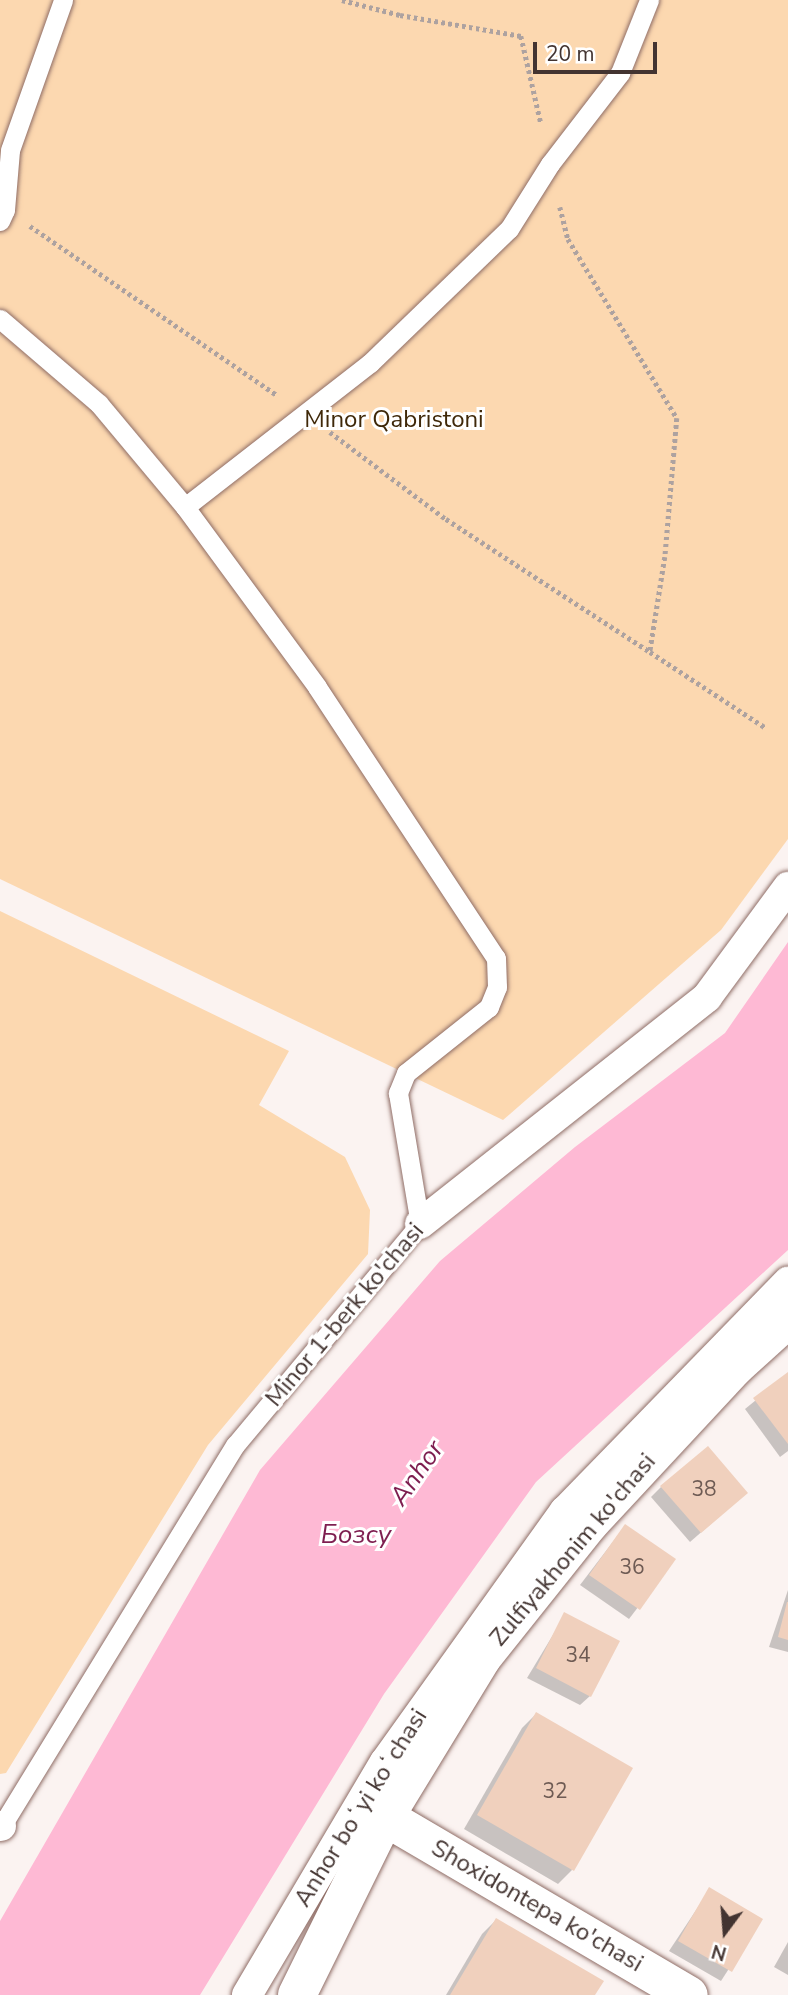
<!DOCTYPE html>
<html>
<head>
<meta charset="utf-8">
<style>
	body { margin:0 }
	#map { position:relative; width:788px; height:1995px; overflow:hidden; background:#fbf3f1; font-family:"Nunito Sans",sans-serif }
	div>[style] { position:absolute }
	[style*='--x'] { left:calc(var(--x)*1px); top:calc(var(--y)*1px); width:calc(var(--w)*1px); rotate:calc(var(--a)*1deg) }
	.green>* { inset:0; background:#fcd8b0 }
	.water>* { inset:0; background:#feb9d4 }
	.shadow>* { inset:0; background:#0003 }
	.building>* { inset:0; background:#f0d0bd }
	.path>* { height:4.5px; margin-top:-2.25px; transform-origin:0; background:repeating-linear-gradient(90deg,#ada2a0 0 3.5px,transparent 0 7px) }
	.roads { filter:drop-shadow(0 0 2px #8f6d66) drop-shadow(0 0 2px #8f6d66) }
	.service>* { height:19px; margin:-9.5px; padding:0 9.5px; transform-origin:9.5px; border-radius:9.5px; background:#fff }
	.pedestrian>* { height:30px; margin:-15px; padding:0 15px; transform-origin:15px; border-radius:15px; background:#fff }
	.minor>* { height:38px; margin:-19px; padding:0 19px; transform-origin:19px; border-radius:19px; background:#fff }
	span { translate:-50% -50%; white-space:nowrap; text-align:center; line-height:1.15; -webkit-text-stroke:6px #fff; paint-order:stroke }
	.number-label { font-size:21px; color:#6e5b54 }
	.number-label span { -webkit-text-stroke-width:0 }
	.park-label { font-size:24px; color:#3f2809 }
	.street-label { font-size:24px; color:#433431 }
	.water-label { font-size:26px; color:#7e1e50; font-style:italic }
	.north { position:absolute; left:690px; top:1897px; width:70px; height:70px; -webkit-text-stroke:5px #fff; paint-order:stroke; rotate:196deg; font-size:19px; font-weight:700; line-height:28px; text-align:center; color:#433431 }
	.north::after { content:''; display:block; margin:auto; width:24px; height:32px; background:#433431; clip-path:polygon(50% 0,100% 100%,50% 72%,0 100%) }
	.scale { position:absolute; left:533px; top:42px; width:124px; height:32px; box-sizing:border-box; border:4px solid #433431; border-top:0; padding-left:9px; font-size:21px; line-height:24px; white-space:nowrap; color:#433431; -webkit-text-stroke:5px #fff; paint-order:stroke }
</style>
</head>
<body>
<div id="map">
	<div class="green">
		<i style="clip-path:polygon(0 0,788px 0,788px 839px,721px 930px,503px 1120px,0 879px)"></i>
		<i style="clip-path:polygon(0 911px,289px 1051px,259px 1105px,345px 1157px,370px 1210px,368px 1254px,208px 1445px,6px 1773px,0 1774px)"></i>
	</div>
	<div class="water">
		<i style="clip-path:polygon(788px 942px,788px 1250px,536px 1482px,384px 1694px,200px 1995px,0 1995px,0 1921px,260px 1470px,440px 1261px,575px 1147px,725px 1033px)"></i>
	</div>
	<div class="shadow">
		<i style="clip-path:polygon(788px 1374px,788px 1451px,780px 1457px,745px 1409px)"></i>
		<i style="clip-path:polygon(661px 1487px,736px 1502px,690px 1542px,651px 1497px)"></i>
		<i style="clip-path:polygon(625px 1526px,674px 1560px,629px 1619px,580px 1585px)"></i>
		<i style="clip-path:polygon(788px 1590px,788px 1652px,769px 1647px)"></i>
		<i style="clip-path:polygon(565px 1615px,590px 1696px,580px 1705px,527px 1678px)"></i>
		<i style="clip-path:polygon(536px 1714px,572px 1870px,558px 1884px,464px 1829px,522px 1728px)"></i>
		<i style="clip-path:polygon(710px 1889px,761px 1919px,721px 1981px,669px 1951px)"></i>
		<i style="clip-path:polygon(496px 1920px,593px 1995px,446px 1995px,482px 1934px)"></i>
		<i style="clip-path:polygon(788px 1942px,788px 1975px,774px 1967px)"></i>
	</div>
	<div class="building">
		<i style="clip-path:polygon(788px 1372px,788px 1444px,753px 1398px)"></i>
		<i style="clip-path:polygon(708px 1446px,748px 1493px,701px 1533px,660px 1486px)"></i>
		<i style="clip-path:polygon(625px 1524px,676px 1559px,640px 1610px,589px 1575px)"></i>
		<i style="clip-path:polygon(787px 1602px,788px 1602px,788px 1640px,778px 1637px)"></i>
		<i style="clip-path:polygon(564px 1612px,620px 1641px,591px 1697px,536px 1668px)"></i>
		<i style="clip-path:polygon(536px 1712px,633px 1768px,574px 1871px,477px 1815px)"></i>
		<i style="clip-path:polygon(709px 1887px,763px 1919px,732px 1972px,678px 1941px)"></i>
		<i style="clip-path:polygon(496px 1918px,604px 1981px,595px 1995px,450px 1995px)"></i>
	</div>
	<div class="path">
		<i style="--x:342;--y:0;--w:60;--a:14.5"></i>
		<i style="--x:400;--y:15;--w:123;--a:9.8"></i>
		<i style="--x:521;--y:36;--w:89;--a:77.1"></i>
		<i style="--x:560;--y:207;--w:33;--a:76"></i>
		<i style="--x:568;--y:239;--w:210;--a:58.7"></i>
		<i style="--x:677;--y:418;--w:140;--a:94.9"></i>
		<i style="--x:665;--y:557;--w:96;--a:99"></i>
		<i style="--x:650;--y:652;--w:139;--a:33.2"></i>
		<i style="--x:30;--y:226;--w:299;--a:34.4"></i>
		<i style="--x:330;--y:432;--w:145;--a:36.9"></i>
		<i style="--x:446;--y:519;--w:244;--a:33.1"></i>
	</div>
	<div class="roads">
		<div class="service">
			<i style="--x:0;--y:221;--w:12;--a:-66"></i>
			<i style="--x:5;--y:210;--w:60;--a:-85.2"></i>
			<i style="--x:10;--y:150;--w:159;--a:-70.5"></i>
			<i style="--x:0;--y:319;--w:130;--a:40.6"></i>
			<i style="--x:99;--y:404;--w:134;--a:50.1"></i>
			<i style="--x:185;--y:507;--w:223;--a:53.7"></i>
			<i style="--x:317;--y:687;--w:325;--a:56.6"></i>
			<i style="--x:496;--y:958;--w:29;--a:88"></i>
			<i style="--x:497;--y:987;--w:22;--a:112"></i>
			<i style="--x:489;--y:1007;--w:106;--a:141.5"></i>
			<i style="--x:406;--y:1073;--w:22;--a:112"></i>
			<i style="--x:398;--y:1093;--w:133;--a:80.5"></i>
			<i style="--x:420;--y:1224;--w:288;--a:129.9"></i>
			<i style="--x:235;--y:1445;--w:450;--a:121.5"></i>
			<i style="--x:185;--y:507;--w:234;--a:-37.9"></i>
			<i style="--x:370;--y:363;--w:193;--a:-44"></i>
			<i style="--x:509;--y:229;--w:77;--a:-57.8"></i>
			<i style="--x:550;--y:164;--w:115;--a:-52.4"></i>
			<i style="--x:620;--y:73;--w:79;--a:-68.3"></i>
		</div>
		<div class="pedestrian">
			<i style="--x:420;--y:1224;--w:366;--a:-38.3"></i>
			<i style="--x:707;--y:997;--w:137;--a:-53.6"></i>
			<i style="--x:0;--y:1826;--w:1;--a:0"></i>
			<i style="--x:247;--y:1995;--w:271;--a:-59.4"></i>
			<i style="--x:385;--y:1762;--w:309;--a:-54.4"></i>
			<i style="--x:565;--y:1511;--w:320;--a:-45.8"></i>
		</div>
		<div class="minor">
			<i style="--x:385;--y:1817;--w:352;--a:30.4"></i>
			<i style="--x:297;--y:1995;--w:199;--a:-63.7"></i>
			<i style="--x:385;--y:1817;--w:186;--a:-58.6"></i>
			<i style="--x:482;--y:1658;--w:171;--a:-51.4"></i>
			<i style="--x:589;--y:1524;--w:214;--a:-47.1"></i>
			<i style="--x:735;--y:1367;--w:72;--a:-42.2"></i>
		</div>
	</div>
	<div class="number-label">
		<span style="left:704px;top:1489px">38</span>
		<span style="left:632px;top:1567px">36</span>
		<span style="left:578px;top:1655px">34</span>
		<span style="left:555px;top:1791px">32</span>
	</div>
	<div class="park-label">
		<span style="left:394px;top:420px">Minor Qabristoni</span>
	</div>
	<div class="street-label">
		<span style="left:345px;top:1315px;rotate:-50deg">Minor 1-berk ko'chasi</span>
		<span style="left:573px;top:1550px;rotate:-50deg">Zulfiyakhonim ko'chasi</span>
		<span style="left:361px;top:1808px;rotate:-58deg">Anhor boʻyi koʻchasi</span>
		<span style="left:537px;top:1906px;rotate:30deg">Shoxidontepa ko'chasi</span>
	</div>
	<div class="water-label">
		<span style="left:417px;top:1473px;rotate:-55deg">Anhor</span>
		<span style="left:356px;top:1535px">Бозсу</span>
	</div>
	<div class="north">N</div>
	<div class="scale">20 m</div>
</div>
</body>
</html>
